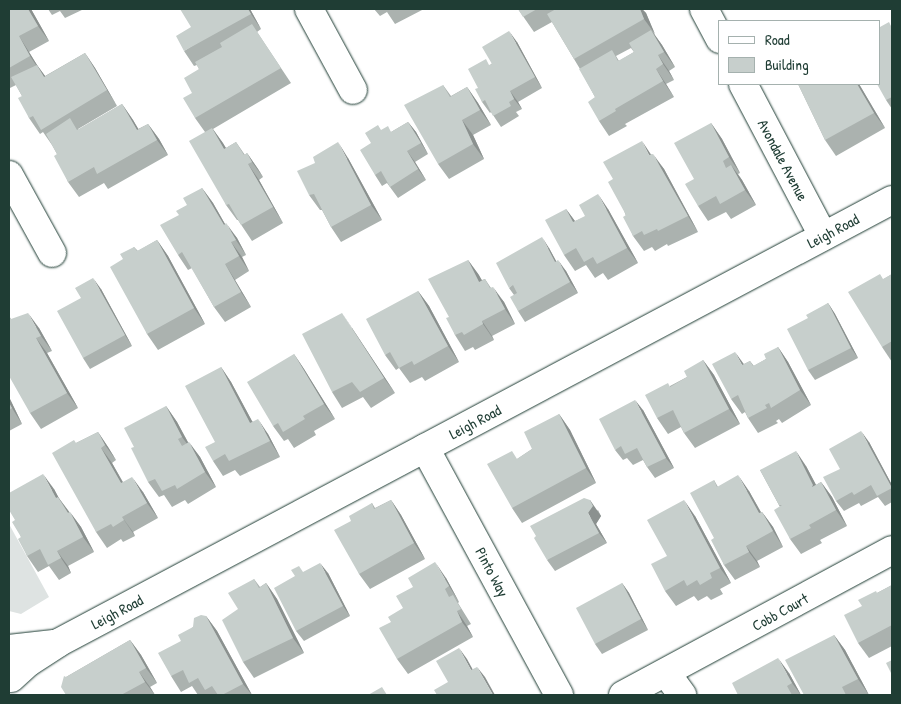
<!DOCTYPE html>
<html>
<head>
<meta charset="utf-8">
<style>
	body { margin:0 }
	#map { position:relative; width:901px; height:704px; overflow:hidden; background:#fff; font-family:"Patrick Hand",sans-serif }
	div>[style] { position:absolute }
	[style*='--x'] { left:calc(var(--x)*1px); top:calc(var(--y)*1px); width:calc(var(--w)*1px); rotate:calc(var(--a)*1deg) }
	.green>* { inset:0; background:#dee3e2 }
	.roads { filter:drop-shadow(0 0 1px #1f3d34) drop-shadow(0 0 1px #1f3d34) }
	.street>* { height:28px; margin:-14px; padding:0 14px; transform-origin:14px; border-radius:14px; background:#fff }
	.wall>* { inset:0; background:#abb2af }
	.shaded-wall>* { inset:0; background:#8b918f }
	.building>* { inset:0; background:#c7cfcc }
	span { translate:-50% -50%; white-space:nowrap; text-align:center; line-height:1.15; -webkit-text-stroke:4.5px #fff; paint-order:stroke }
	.street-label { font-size:15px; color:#1f3d34 }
	.frame { position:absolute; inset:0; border:10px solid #1f3d34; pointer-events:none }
	.legend { position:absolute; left:718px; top:20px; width:162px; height:65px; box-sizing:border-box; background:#fff; border:1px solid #a5b1ae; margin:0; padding:6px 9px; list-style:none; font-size:15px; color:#1f3d34 }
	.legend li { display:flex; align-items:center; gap:10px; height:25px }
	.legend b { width:25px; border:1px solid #a5b1ae }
</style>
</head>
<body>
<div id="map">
	<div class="green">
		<i style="clip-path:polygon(9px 524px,49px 597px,21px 614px,9px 611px)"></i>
	</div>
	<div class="roads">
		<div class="street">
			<i style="--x:309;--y:9;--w:92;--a:61.5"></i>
			<i style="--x:704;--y:9;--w:34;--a:62"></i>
			<i style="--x:743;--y:84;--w:172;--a:62.2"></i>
			<i style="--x:9;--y:175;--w:89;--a:61.1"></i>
			<i style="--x:425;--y:448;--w:281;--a:61.5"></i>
			<i style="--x:9;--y:649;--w:43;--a:-6.6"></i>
			<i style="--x:667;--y:674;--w:26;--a:54"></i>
			<i style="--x:11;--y:678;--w:24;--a:-42"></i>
			<i style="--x:29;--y:662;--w:35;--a:-33"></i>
			<i style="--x:58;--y:643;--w:944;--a:-27.98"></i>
			<i style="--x:623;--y:695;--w:306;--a:-28.3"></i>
		</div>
	</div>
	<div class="wall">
		<i style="clip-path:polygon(9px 9px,31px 9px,49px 41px,29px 52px,37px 65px,45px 76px,85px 53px,95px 68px,117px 106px,78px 129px,78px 130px,122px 104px,133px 120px,138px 129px,148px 124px,159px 139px,168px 155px,108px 189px,104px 183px,79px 197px,68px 182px,57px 154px,52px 145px,43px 132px,40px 134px,29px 118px,22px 96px,16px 85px,10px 88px,9px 87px)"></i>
		<i style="clip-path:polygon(48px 9px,84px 9px,65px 18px,60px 11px,52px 15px)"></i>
		<i style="clip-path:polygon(250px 9px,261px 29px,257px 32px,291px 83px,213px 129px,226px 148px,236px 142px,245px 155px,247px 153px,258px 169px,263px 177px,259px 180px,283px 223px,252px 241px,238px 220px,237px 220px,226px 205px,205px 132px,195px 118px,192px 93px,199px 69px,197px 65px,194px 66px,184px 51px)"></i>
		<i style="clip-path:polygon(374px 9px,424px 9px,395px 24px,387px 12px,380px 16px)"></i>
		<i style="clip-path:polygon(evenodd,518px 9px,642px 9px,646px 13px,655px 35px,662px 45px,675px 67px,669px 71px,674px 80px,666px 84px,674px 97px,625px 124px,627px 126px,609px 136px,599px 121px,595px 97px,580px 69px,574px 59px,552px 22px,534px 32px,518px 9px,631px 48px,634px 52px,619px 61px,616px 56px,631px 48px)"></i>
		<i style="clip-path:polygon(892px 27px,892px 109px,886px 100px)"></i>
		<i style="clip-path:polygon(517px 42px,542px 88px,518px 102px,522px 109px,516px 112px,519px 116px,501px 127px,491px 112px,490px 113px,482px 102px,478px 88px,490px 65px)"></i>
		<i style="clip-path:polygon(798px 84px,859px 84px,885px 128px,836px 156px,825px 140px)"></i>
		<i style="clip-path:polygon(443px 85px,451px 96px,467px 87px,478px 103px,491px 125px,473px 135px,484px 159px,449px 179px,438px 164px)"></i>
		<i style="clip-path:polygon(408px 122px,416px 132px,428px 154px,415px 162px,426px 180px,398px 198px,387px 183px,382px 186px,375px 175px,371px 143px,382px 130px,391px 132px)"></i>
		<i style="clip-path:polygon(711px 123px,722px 139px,740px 173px,738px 174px,742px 180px,756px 205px,731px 219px,726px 212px,708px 221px,698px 206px,694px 179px)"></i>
		<i style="clip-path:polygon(651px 154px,664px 169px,698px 232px,668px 246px,667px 244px,655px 251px,652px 247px,644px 251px,633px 236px,613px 179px)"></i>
		<i style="clip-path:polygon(348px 158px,382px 220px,341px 242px,331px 227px,322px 210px,320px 210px,309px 195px)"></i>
		<i style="clip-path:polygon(202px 188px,213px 203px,225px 224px,237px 238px,246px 255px,242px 257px,249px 271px,235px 280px,251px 307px,225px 322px,214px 307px,192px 268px,188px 270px,178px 255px,179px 215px)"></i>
		<i style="clip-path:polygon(566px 209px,575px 221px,608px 209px,638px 263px,608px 280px,603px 273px,595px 278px,586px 265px,575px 271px,564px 255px)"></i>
		<i style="clip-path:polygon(157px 240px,168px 256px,205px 324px,158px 350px,147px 334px,123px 259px,134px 247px,138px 251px)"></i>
		<i style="clip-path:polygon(549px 248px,556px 261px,566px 271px,578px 293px,525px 322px,518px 311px,514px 295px,509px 288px)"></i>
		<i style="clip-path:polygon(468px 260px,482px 280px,485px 279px,491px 288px,504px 302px,515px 324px,492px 336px,494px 340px,475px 350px,473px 347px,465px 351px,455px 335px,449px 317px)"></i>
		<i style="clip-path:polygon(892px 274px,892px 362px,882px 347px,884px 279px)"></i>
		<i style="clip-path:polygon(101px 289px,132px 346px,90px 369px,83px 358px,81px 298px)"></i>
		<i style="clip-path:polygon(418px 291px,429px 306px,459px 362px,425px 381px,422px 377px,410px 383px,399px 368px,396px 370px,385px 355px)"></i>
		<i style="clip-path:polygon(828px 303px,835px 314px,858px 358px,815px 380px,808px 370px,808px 318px)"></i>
		<i style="clip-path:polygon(9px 316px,11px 319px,39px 328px,52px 351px,47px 353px,78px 408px,41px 429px,30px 413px)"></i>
		<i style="clip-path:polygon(352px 328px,395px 393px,371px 408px,363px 397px,342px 408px,332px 392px)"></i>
		<i style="clip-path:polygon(778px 347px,788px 362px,811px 405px,782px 423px,779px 419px,776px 421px,778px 423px,758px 433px,748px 418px,745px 412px,742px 414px,731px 399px,744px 364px,750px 361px,754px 366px,766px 359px)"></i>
		<i style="clip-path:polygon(294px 354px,304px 369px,335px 419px,314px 431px,316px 435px,294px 448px,288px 439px,284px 441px,273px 426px)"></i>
		<i style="clip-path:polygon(703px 360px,714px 375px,740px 424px,695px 448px,684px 433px,681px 427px,668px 434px,657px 418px,670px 386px,687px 377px)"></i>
		<i style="clip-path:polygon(221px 367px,231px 382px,252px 421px,268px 434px,280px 457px,240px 476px,235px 470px,223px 476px,213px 461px,215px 442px)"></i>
		<i style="clip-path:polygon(9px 397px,22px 424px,9px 431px)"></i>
		<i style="clip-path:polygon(166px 406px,177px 422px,188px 442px,200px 457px,216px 487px,188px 504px,185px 500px,172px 507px,164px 495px,159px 497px,148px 482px)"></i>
		<i style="clip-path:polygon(643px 410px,674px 468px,655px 478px,647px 467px,643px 460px,633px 465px,627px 458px,623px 460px,615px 450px)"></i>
		<i style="clip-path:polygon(559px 414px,570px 430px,596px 483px,522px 523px,512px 508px,517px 459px,532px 449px)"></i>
		<i style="clip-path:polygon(98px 432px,108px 447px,116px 460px,112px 463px,123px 482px,143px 492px,158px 518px,133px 532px,135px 536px,123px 542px,121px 539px,107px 548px,96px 532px,76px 443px)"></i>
		<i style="clip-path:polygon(869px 442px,892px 485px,892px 502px,885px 506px,878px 497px,861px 506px,859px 503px,844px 511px,836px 501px,840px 469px)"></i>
		<i style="clip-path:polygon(806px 466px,816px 485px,821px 482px,832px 497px,847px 526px,820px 540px,822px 543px,801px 554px,790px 539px,780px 507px,760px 470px)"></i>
		<i style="clip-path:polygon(714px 480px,718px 487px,749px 491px,761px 512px,762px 512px,773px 527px,783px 547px,757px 561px,760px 567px,735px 580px,724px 565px,714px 538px)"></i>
		<i style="clip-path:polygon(54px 489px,58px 497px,81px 527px,94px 552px,68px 566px,71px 573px,59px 580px,49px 566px,38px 572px,27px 556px,21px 537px,15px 520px)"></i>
		<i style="clip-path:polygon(391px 500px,401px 515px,425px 559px,370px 589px,359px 574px,351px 521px,372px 503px,375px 508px)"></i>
		<i style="clip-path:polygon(598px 510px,601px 516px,596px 524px,607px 543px,555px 571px,547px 560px)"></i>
		<i style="clip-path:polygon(695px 516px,731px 583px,720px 589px,723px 594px,711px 600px,707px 596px,698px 601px,694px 596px,676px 606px,665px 591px,667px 556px)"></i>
		<i style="clip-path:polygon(303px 572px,328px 573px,350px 616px,304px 641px,296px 631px)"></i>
		<i style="clip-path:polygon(446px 578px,459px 602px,458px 603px,471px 624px,467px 626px,473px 637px,408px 674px,397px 659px,391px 622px)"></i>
		<i style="clip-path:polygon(254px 579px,260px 587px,266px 583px,277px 599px,304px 653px,254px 678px,243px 662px,238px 609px)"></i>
		<i style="clip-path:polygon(622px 583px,629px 593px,648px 630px,602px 654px,595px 644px)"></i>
		<i style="clip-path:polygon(892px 585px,892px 646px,869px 658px,858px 643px,877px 593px)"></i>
		<i style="clip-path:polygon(206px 616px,217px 631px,252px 695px,208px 695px,208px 694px,205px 695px,198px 695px,192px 686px,181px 692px,171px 676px,181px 641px,193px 627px)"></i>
		<i style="clip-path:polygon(834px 635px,845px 650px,869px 695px,804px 695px)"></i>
		<i style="clip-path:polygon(130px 640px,141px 655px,157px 683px,150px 687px,155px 695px,66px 695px,66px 677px)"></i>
		<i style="clip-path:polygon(789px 673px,801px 695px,738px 695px)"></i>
	</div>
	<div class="shaded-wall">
		<i style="clip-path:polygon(28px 9px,31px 9px,49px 41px,38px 26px)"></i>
		<i style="clip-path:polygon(248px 9px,250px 9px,261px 29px,251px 14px)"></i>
		<i style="clip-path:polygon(640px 9px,642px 9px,646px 13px,655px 34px,644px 19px)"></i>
		<i style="clip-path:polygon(651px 30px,662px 45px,675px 67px,664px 52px)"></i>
		<i style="clip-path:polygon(509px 31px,517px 42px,542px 88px,535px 77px)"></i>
		<i style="clip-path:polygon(19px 36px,29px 52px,37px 65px,48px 80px,54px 92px,30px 56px)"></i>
		<i style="clip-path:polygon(85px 53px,95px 68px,117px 106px,107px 90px)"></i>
		<i style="clip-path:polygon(658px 55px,669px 71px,674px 80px,663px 64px)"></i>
		<i style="clip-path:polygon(656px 69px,666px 84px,674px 97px,663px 81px)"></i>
		<i style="clip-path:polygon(857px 84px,859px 84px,885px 128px,874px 113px)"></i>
		<i style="clip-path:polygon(467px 87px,478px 103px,491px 125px,480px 110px)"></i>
		<i style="clip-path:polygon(510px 91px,518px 102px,522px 109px,514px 99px)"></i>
		<i style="clip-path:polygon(122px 104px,133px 120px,148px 145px,137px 130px)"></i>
		<i style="clip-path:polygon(462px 120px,473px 135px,484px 159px,473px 144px)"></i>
		<i style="clip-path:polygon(408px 122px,416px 132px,428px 154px,421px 143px)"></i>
		<i style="clip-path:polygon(711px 123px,722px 139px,740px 173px,729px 157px)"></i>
		<i style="clip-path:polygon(148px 124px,159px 139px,168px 155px,157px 140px)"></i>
		<i style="clip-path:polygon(212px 128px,223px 143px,235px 164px,224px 149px)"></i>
		<i style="clip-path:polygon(642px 141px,652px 156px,649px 155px)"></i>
		<i style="clip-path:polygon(338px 142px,348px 158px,382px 220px,371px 205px)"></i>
		<i style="clip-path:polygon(407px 151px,415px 162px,426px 180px,418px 169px)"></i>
		<i style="clip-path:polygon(247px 153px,258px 169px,263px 177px,252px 162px)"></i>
		<i style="clip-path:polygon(653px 154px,664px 169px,698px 232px,688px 216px)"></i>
		<i style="clip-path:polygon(248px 164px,259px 180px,283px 223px,273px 207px)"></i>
		<i style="clip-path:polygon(731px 165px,742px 180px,756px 205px,745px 190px)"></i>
		<i style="clip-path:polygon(202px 188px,213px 203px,234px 240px,224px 225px)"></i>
		<i style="clip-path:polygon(598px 194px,608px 209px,638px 263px,627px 248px)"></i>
		<i style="clip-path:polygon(566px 209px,577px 224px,573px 222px)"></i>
		<i style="clip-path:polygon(226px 223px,237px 238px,246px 255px,236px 240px)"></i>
		<i style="clip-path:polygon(542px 237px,549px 248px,562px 272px,555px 262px)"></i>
		<i style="clip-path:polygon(157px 240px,168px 256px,205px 324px,194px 308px)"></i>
		<i style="clip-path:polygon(231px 242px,242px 257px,249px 271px,239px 256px)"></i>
		<i style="clip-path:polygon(468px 260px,479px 275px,490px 297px,479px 282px)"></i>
		<i style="clip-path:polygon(558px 260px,566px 271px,578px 293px,570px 282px)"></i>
		<i style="clip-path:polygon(225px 264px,235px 280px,251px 307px,241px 292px)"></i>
		<i style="clip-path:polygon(93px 278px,101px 289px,132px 346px,125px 335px)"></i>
		<i style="clip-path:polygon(493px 287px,504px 302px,515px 324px,505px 309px)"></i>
		<i style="clip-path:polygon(418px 291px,429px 306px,459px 362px,448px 346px)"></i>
		<i style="clip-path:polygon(828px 303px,835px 314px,858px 358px,851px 348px)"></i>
		<i style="clip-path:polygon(28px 313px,39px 328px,52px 351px,41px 336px)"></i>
		<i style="clip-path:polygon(342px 313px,352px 328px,395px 393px,384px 378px)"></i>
		<i style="clip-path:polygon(482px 321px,492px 336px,494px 340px,483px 324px)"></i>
		<i style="clip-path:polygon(36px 338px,47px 353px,78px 408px,67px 393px)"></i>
		<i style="clip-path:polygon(778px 347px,788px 362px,811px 405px,800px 390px)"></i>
		<i style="clip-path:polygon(735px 352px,746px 367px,742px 365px)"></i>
		<i style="clip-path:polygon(294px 354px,304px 369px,335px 419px,324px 404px)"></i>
		<i style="clip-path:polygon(703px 360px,714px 375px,740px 424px,729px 409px)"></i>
		<i style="clip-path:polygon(221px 367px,231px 382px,261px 438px,250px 423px)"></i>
		<i style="clip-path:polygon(9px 397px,22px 424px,12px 408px,9px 403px)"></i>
		<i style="clip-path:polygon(635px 400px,643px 410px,674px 468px,666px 458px)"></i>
		<i style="clip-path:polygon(166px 406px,177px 422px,193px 452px,182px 437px)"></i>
		<i style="clip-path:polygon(559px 414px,570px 430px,596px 483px,586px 468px)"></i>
		<i style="clip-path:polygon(258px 419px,268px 434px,280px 457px,270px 441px)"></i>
		<i style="clip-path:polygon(861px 431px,869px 442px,892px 485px,892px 488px)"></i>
		<i style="clip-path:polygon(98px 432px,108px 447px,116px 460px,105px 445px)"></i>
		<i style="clip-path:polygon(189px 442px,200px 457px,216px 487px,205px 472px)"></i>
		<i style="clip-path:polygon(101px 448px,112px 463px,132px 499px,121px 483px)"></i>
		<i style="clip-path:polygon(796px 451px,806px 466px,824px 500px,812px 487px)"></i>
		<i style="clip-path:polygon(43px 474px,54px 489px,67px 513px,56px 498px)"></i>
		<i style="clip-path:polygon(738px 475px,749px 491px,770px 529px,759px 513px)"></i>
		<i style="clip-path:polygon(132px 477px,143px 492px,158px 518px,147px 503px)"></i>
		<i style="clip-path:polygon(821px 482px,832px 497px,847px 526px,836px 510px)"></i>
		<i style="clip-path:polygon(58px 497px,69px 512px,68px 513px)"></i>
		<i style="clip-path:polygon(391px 500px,401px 515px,425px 559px,414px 543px)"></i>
		<i style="clip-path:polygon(590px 500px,601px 516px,596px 524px,607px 543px,599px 533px,588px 513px)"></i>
		<i style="clip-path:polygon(684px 500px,695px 516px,731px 583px,720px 568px)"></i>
		<i style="clip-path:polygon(70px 512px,81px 527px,94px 552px,83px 537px)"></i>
		<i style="clip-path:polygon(762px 512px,773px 527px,783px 547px,773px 531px)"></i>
		<i style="clip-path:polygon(122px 517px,133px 532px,135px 536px,124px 520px)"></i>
		<i style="clip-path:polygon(746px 546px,757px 561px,760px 567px,749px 552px)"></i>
		<i style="clip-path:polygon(57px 551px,68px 566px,71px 573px,61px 558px)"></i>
		<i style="clip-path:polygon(435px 562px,446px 578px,459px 602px,449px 586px)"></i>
		<i style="clip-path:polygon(320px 563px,328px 573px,350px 616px,343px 606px)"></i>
		<i style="clip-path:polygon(266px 583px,277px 599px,304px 653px,293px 638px)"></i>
		<i style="clip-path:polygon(622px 583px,629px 593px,648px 630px,641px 619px)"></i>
		<i style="clip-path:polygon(457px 611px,467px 626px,473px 637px,462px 622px)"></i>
		<i style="clip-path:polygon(206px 616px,217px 631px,252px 695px,243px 684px)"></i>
		<i style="clip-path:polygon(834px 635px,845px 650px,869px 695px,858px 679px)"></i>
		<i style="clip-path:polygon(130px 640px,141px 655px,157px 683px,146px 668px)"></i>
		<i style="clip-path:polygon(459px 648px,467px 659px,479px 681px,471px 670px)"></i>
		<i style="clip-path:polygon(778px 658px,789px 673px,801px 695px,792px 683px)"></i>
		<i style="clip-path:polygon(477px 667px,485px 677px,495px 695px,493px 695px)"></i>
		<i style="clip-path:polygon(139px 672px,150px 687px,155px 695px,145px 682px)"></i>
	</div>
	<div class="building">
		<i style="clip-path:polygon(9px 9px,28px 9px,38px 26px,19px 36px,30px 56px,9px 68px)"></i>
		<i style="clip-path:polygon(180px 9px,248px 9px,251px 14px,184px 51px,176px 36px,191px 27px)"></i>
		<i style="clip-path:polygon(518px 9px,537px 9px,523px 17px)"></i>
		<i style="clip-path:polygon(556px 9px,640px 9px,644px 19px,574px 59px,547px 14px)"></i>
		<i style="clip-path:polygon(889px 22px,892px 28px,892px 97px,886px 100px,877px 84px,880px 84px,880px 27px)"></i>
		<i style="clip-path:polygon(252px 24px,281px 68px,195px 118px,183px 98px,192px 93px,184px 78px,199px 69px,195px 62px,222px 47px,220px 43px)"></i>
		<i style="clip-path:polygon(651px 30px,664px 52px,658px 55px,663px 64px,656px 69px,663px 81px,615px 109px,616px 111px,599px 121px,588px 102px,595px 97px,579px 69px,612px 50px,618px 61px,634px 52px,629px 43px)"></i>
		<i style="clip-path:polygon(509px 31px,535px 77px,510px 91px,514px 99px,509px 102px,511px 106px,493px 116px,485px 100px,482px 102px,475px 89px,478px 88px,468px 69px,486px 59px,489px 65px,492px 64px,482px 47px)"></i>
		<i style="clip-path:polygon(85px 53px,107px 90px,41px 130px,33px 116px,29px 118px,18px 98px,22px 96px,11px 77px,37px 65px,44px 77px)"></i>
		<i style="clip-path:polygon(798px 84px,857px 84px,874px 113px,825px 140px)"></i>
		<i style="clip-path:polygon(443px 85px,450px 97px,467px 87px,480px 110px,462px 120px,473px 144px,438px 164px,404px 105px)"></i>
		<i style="clip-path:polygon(122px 104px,137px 130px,148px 124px,157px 140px,97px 174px,94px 167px,68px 182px,54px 156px,57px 154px,46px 134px,70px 118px,77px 130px)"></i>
		<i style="clip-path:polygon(408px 122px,421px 143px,407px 151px,418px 169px,390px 187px,381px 171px,375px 175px,360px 150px,371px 143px,365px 133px,378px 125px,381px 130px,388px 126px,391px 132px)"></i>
		<i style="clip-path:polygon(711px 123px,729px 157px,723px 161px,726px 168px,731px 165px,745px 190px,720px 204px,716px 196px,698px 206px,685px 184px,694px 179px,674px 143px)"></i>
		<i style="clip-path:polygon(212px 128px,224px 149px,236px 142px,244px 155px,247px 153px,252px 162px,248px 164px,273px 207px,241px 225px,229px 204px,226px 205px,189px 141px)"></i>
		<i style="clip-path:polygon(642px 141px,649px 155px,653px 154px,688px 216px,658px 231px,657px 229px,644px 235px,642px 231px,633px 236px,623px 217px,626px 215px,608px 182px,613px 179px,603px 162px)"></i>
		<i style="clip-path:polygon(338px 142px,371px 205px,331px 227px,314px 194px,309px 195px,297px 171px,315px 163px,313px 157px)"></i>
		<i style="clip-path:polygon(202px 188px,224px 225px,226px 223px,236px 240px,231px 242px,239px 256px,225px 264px,241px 292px,214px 307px,182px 252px,178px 255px,160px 225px,179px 215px,176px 211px,187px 205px,183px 198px)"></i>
		<i style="clip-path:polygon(598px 194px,627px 248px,597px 264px,593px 257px,584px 262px,576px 248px,564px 255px,545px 220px,566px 209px,573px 222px,585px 216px,579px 205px)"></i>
		<i style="clip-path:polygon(542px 237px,555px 262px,558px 260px,570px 282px,518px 311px,510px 297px,517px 293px,513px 285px,509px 288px,496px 263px)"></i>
		<i style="clip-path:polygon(157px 240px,194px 308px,147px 334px,110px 267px,123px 259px,120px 254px,134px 247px,137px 251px)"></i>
		<i style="clip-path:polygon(468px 260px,479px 282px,485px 279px,490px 288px,493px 287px,505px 309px,482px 321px,483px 324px,464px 335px,462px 332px,455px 335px,446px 318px,449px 317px,428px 279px)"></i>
		<i style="clip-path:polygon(880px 274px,883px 279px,892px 274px,892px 341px,882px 347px,848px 292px)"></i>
		<i style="clip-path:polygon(93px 278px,125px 335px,83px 358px,57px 311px,81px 298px,75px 288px)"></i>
		<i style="clip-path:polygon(418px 291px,448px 346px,414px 365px,412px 361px,399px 368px,390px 352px,385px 355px,366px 319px)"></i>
		<i style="clip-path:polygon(828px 303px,851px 348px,808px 370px,787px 329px,808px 318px,806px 315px)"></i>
		<i style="clip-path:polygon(28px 313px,41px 336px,36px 338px,67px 393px,30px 413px,9px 376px,9px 316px,11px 319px)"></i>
		<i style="clip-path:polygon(342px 313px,384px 378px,360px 392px,352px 382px,332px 392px,302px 334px)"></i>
		<i style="clip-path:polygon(778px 347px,800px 390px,771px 408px,769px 403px,765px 405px,767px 408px,748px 418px,738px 395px,731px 399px,712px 364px,735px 352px,742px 365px,750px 361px,753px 366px,766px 359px,764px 354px)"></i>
		<i style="clip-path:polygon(294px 354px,324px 404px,303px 416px,305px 419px,283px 432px,278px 423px,273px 426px,247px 382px)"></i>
		<i style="clip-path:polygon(703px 360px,729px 409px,684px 433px,673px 410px,657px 418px,645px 395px,668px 383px,670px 387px,687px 377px,684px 371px)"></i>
		<i style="clip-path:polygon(221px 367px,250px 423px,258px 419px,270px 441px,229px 461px,225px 454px,213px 461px,205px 447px,215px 442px,185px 386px)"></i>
		<i style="clip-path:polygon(635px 400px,666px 458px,647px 467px,637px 448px,625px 454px,621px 446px,615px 450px,599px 419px)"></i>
		<i style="clip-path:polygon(9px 403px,12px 408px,9px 410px)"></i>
		<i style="clip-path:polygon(166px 406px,182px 437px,178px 439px,182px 446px,189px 442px,205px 472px,177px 489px,175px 485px,162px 491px,155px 479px,148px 482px,131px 448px,134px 447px,124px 428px)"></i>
		<i style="clip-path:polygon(559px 414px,586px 468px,512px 508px,487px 464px,512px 451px,517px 459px,532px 449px,524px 432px)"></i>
		<i style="clip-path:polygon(861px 431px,892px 488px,877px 496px,871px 485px,854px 495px,852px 492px,836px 501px,823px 477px,840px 469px,829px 449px)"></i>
		<i style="clip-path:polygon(98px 432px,105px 445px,101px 448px,121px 483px,132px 477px,147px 503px,122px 517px,124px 520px,113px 527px,111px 524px,96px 532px,52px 453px,74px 440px,76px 443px)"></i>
		<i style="clip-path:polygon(796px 451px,813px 485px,812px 487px,821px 482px,836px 510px,809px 525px,811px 528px,790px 539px,774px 510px,782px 505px,779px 505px,760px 470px)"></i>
		<i style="clip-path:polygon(43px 474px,56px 498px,58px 497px,68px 513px,70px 512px,83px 537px,57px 551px,61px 558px,48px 565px,40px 549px,27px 556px,18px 539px,21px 537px,12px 522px,15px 520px,9px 510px,9px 493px)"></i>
		<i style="clip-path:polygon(738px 475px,759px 513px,762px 512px,773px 531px,746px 546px,749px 552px,724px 565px,711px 540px,714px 538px,690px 493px,714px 480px,717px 487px)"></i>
		<i style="clip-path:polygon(584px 498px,590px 500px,593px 506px,588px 513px,599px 533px,547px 560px,534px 538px,536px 536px,530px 526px)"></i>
		<i style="clip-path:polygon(391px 500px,414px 543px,359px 574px,334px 530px,351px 521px,349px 516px,372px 503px,374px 509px)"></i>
		<i style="clip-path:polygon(684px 500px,720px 568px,710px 573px,712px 578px,700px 585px,697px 580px,687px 586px,684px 580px,665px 591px,651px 564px,667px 556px,647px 520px)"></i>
		<i style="clip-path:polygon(435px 562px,449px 586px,445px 589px,449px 597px,453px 595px,461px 609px,457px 611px,462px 622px,397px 659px,379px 628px,391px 622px,388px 617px,403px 608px,396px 596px,413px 587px,408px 578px)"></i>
		<i style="clip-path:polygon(320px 563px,343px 606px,296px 631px,274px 588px,295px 576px,291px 570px,299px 566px,303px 572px)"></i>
		<i style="clip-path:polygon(254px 579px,259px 588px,266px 583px,293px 638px,243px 662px,222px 620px,238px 609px,228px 593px)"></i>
		<i style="clip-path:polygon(622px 583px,641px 619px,595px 644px,576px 608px)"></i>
		<i style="clip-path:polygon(892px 585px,892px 625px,858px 643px,844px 615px,862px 606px,858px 600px,876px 591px,877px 593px)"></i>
		<i style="clip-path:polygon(201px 615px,206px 616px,243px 684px,222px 695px,218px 695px,212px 686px,205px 690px,198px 678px,189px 683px,183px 670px,171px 676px,158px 653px,181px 641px,178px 635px,193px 627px,194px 618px)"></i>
		<i style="clip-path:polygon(834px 635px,858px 679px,842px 687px,846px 695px,804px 695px,785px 660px)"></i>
		<i style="clip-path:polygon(130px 640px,146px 668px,139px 672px,145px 682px,121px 695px,66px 695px,61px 687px,64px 676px,66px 677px)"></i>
		<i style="clip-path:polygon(459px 648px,471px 670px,477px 667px,493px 695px,437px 695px,434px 690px,448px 682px,436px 661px)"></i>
		<i style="clip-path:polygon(778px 658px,792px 683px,787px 686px,792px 695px,738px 695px,732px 683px)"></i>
		<i style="clip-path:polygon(892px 660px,892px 675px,886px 663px)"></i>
		<i style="clip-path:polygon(382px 687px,387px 695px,368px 695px)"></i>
	</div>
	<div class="street-label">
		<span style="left:783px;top:160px;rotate:62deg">Avondale Avenue</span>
		<span style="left:833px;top:231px;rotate:-28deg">Leigh Road</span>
		<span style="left:475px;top:422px;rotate:-28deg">Leigh Road</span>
		<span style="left:492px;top:572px;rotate:62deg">Pinto Way</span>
		<span style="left:117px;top:612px;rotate:-28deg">Leigh Road</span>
		<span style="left:780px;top:612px;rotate:-29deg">Cobb Court</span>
	</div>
	<div class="frame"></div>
	<ul class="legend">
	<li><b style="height:6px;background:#fff"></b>Road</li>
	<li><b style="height:14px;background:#c7cfcc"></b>Building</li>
	</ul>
</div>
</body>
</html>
